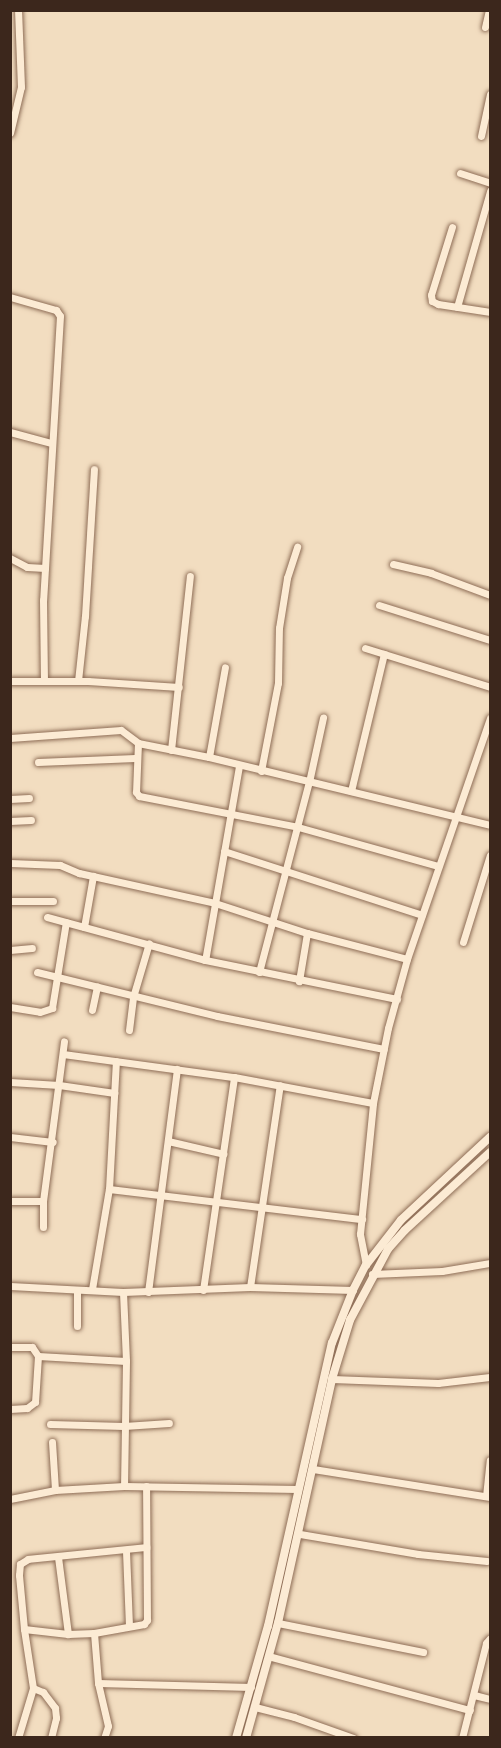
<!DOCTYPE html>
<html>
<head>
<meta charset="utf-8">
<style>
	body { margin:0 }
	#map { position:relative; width:501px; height:1748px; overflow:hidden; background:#f2ddc0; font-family:"Roboto Serif",serif }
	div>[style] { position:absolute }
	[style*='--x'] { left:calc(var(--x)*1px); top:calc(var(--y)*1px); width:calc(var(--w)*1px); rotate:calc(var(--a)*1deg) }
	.roads { filter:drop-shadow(0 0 2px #8e6d56) drop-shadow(0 0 2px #8e6d56) }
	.minor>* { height:7px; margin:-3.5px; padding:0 3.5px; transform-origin:3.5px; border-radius:3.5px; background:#fcebd4 }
	.tertiary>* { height:8px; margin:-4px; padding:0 4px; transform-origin:4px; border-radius:4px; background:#fcebd4 }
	span { translate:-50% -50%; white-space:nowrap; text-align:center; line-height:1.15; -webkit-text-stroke:4.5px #f9e8d1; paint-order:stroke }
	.frame { position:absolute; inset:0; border:12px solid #3c271c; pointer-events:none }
</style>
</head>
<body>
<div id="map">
	<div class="roads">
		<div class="minor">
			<i style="--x:485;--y:27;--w:17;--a:-77"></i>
			<i style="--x:10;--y:133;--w:47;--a:-76.6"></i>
			<i style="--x:21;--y:87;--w:77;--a:-92.2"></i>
			<i style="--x:481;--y:136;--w:43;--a:-77.9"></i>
			<i style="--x:460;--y:173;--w:32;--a:18"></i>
			<i style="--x:452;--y:227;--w:71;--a:107.2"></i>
			<i style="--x:431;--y:295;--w:6;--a:81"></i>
			<i style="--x:432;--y:301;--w:7;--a:27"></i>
			<i style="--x:438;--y:304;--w:53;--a:8.7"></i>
			<i style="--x:10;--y:297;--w:48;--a:15.8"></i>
			<i style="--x:56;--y:310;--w:7;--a:56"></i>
			<i style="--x:60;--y:316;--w:285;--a:93.4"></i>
			<i style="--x:43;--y:600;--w:81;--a:89.3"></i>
			<i style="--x:457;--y:307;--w:121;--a:-74.1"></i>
			<i style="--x:10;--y:432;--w:42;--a:15"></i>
			<i style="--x:10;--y:558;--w:19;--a:28"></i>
			<i style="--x:27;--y:567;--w:18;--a:3"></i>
			<i style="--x:393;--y:564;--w:39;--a:13"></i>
			<i style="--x:431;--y:573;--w:63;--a:20.4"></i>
			<i style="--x:379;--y:605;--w:116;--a:17.5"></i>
			<i style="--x:365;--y:648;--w:131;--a:17.3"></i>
			<i style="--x:10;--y:681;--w:78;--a:0"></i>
			<i style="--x:88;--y:681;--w:91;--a:3.8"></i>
			<i style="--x:78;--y:681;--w:65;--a:-83.9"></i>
			<i style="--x:85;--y:616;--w:147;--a:-86.5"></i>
			<i style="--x:10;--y:738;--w:111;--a:-4.1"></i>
			<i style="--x:121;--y:730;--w:21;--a:37"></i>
			<i style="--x:138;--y:743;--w:72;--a:11.2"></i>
			<i style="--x:209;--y:757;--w:289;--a:13.6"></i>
			<i style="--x:138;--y:743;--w:49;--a:92.3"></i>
			<i style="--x:136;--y:792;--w:5;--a:53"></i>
			<i style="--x:139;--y:796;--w:162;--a:11"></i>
			<i style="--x:298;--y:827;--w:145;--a:15.6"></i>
			<i style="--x:171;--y:750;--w:175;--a:-83.8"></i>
			<i style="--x:209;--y:757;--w:91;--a:-79.9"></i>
			<i style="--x:38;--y:762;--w:97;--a:-2.4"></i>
			<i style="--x:239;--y:766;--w:197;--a:99.9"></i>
			<i style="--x:205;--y:960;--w:196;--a:11.5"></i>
			<i style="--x:261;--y:771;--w:90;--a:-79.1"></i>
			<i style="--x:278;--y:683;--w:55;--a:-89"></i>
			<i style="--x:279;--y:628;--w:51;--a:-80.9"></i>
			<i style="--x:287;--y:578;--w:33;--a:-72"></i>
			<i style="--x:351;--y:791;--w:141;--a:-76.5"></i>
			<i style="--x:10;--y:799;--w:19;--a:-3"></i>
			<i style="--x:10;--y:821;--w:21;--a:-3"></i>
			<i style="--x:224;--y:851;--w:208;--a:17.9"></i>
			<i style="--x:10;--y:863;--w:50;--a:2.3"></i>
			<i style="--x:60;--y:865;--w:21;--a:23"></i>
			<i style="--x:79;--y:873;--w:139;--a:12.4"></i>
			<i style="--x:215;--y:903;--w:97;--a:18.1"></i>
			<i style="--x:307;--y:933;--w:49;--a:99.5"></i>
			<i style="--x:10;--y:901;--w:43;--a:0"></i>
			<i style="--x:47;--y:917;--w:164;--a:15.2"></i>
			<i style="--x:84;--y:927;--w:52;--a:-80"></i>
			<i style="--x:307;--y:933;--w:103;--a:14.6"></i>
			<i style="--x:463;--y:942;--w:91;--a:-72.8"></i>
			<i style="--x:10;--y:950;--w:22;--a:-5"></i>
			<i style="--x:37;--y:972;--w:185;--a:13.7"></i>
			<i style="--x:217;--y:1016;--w:170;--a:11.2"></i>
			<i style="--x:259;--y:972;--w:196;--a:-75.3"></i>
			<i style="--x:309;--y:782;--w:66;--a:-77.7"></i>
			<i style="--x:10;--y:1007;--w:30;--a:9"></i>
			<i style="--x:40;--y:1012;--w:13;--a:-18"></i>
			<i style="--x:52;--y:1008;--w:87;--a:-80.8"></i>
			<i style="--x:92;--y:1010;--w:24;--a:-78"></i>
			<i style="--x:129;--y:1030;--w:33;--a:-83"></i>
			<i style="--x:133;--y:997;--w:56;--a:-73.5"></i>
			<i style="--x:63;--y:1054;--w:173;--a:7.7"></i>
			<i style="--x:234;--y:1077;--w:141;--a:10.6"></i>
			<i style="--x:10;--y:1082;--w:49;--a:3.5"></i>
			<i style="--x:59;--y:1085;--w:56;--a:8.3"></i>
			<i style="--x:10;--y:1137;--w:43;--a:6.6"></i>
			<i style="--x:168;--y:1141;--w:57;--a:13.1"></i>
			<i style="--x:109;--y:1189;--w:255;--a:6.8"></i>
			<i style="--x:10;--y:1201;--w:33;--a:0"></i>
			<i style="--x:43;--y:1201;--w:161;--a:-82.5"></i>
			<i style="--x:43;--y:1227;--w:26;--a:-90"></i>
			<i style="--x:366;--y:1265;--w:32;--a:-101"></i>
			<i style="--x:360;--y:1234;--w:132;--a:-84.3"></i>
			<i style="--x:373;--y:1103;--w:76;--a:-78.7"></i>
			<i style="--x:388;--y:1028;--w:72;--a:-74.6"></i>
			<i style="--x:407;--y:959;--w:255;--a:-71"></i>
			<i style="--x:372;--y:1274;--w:70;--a:-2.5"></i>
			<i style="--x:442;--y:1271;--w:49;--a:-9.5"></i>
			<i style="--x:10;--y:1286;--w:113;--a:3"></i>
			<i style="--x:123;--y:1292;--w:127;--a:-2.3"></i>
			<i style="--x:250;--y:1287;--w:103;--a:1.7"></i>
			<i style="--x:250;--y:1287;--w:204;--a:-81.6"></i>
			<i style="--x:92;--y:1289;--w:101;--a:-80.4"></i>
			<i style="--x:109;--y:1189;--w:128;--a:-86.9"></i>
			<i style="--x:77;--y:1290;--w:36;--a:90"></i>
			<i style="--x:203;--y:1290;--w:215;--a:-81.7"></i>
			<i style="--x:123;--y:1292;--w:69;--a:87.5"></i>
			<i style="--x:126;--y:1361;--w:125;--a:90.9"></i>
			<i style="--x:148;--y:1292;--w:225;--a:-82.6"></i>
			<i style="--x:10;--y:1347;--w:22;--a:0"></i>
			<i style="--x:32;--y:1347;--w:11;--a:56"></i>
			<i style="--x:38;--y:1356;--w:46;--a:93.7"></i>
			<i style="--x:35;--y:1402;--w:10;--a:143"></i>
			<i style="--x:27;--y:1408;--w:17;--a:177"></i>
			<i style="--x:38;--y:1356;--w:88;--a:3.3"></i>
			<i style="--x:332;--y:1379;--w:106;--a:2.2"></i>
			<i style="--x:438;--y:1383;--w:52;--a:-6.6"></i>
			<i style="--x:50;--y:1424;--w:74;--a:1.5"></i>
			<i style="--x:124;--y:1426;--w:45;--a:-3.8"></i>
			<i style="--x:52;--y:1442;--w:48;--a:86.4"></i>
			<i style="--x:313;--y:1469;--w:179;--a:9"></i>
			<i style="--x:486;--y:1496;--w:36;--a:-84"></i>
			<i style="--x:10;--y:1499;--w:46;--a:-11.3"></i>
			<i style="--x:55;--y:1490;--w:69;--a:-3.3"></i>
			<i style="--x:124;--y:1486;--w:173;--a:1"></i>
			<i style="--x:300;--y:1534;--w:120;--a:9.6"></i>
			<i style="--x:418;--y:1554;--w:69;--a:5.8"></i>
			<i style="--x:126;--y:1551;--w:75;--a:87.7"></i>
			<i style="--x:58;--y:1557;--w:78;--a:82.6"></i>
			<i style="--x:278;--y:1623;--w:148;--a:11.3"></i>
			<i style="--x:24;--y:1629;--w:44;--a:6.5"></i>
			<i style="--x:68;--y:1634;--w:26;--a:-2"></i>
			<i style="--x:94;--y:1633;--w:50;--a:85.4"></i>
			<i style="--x:98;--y:1683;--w:44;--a:76.9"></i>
			<i style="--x:108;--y:1726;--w:13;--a:108"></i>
			<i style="--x:94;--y:1633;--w:51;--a:-10.2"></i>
			<i style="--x:144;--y:1624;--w:5;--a:-53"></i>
			<i style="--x:147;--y:1620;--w:134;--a:-90.4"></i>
			<i style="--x:268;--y:1656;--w:209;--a:15"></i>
			<i style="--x:98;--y:1683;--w:153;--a:1.5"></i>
			<i style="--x:33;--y:1688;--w:11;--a:22"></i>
			<i style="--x:43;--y:1692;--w:20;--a:53"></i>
			<i style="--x:55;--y:1708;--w:10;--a:84"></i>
			<i style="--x:56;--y:1718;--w:21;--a:104"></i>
			<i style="--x:474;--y:1695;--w:16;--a:14"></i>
			<i style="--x:255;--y:1707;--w:40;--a:14.4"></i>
			<i style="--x:294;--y:1717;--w:63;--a:19.6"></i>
			<i style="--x:18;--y:1738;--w:52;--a:-73.3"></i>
			<i style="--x:33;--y:1688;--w:60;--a:-98.7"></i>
			<i style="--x:24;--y:1629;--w:54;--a:-95.3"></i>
			<i style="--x:19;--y:1575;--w:11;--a:-85"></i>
			<i style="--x:20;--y:1564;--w:9;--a:-32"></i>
			<i style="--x:28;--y:1559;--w:119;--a:-5.8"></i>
			<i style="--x:462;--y:1738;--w:98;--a:-75.8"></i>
			<i style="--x:486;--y:1643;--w:6;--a:-51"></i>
		</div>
		<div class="tertiary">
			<i style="--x:236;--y:1738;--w:116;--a:-74.1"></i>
			<i style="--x:268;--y:1626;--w:290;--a:-77.3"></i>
			<i style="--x:332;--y:1343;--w:57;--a:-68.4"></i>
			<i style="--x:353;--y:1290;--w:28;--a:-63"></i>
			<i style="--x:366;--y:1265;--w:57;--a:-52.1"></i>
			<i style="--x:401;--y:1220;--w:122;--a:-43"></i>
			<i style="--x:246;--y:1738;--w:119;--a:-74.5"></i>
			<i style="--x:278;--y:1623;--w:250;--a:-77.5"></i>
			<i style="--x:332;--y:1379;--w:62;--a:-73"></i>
			<i style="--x:350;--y:1320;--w:81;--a:-61.8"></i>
			<i style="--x:388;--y:1249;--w:25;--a:-48"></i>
			<i style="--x:405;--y:1230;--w:115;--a:-42.5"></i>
		</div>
	</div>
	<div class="frame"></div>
</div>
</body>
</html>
